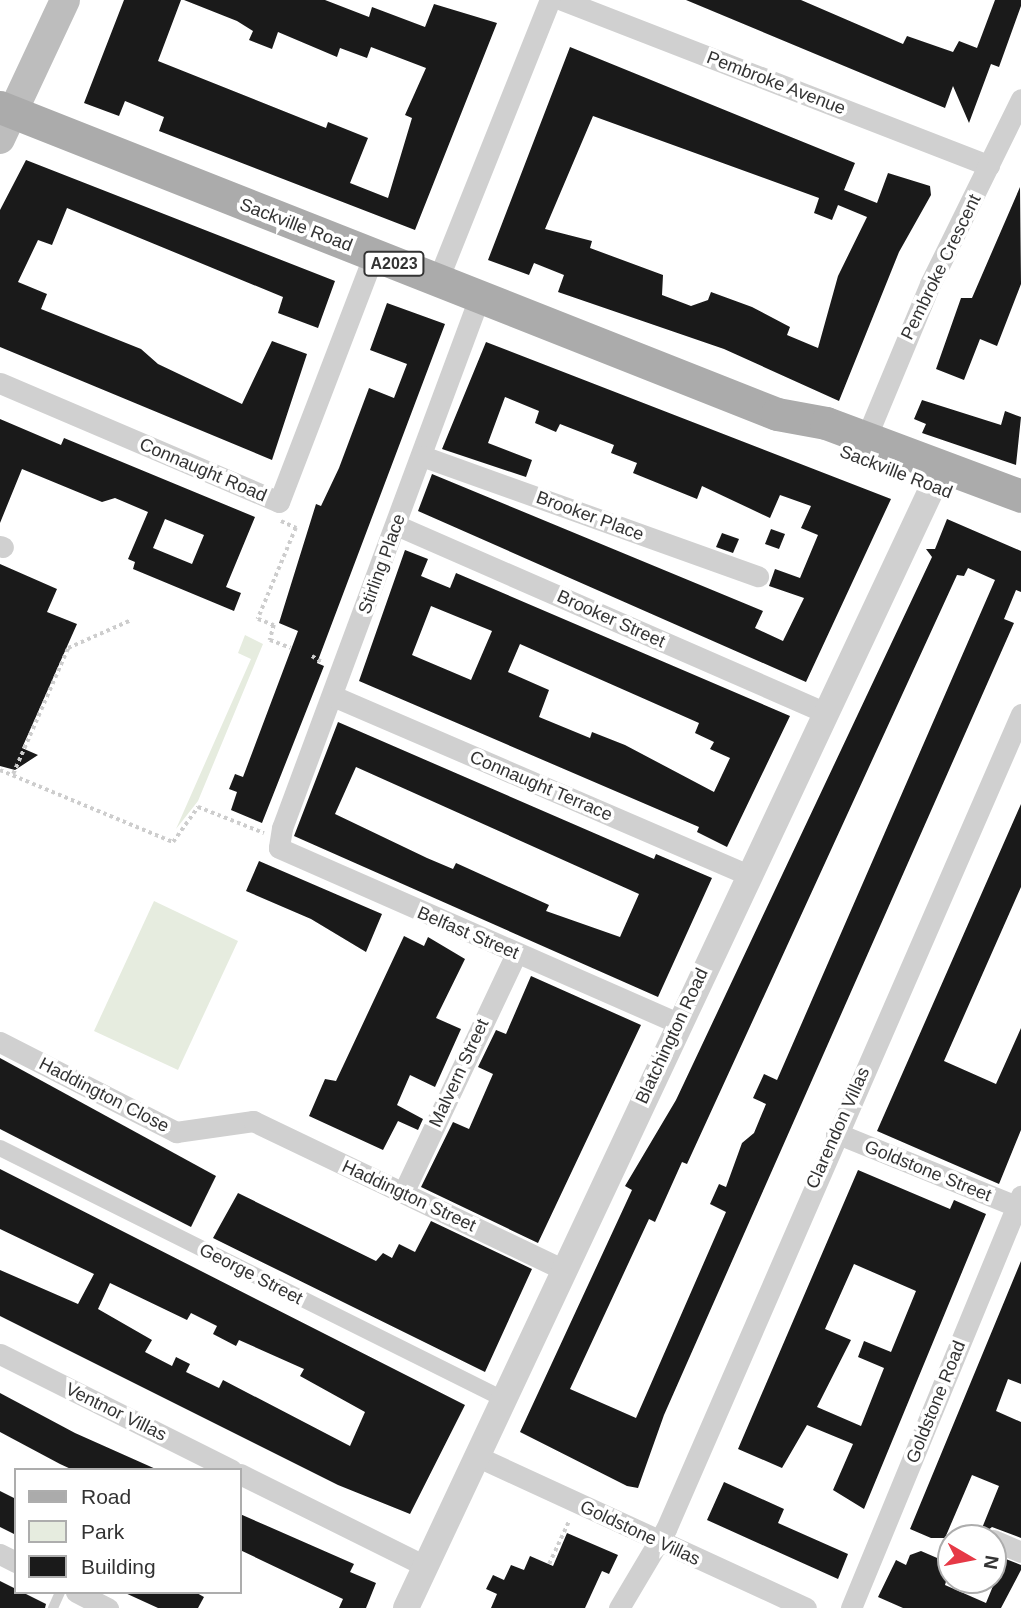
<!DOCTYPE html>
<html>
<head>
<meta charset="utf-8">
<style>
	body { margin:0 }
	#map { position:relative; width:1021px; height:1608px; overflow:hidden; background:#fff; font-family:Helvetica,sans-serif }
	div>[style] { position:absolute }
	[style*='--x'] { left:calc(var(--x)*1px); top:calc(var(--y)*1px); width:calc(var(--w)*1px); rotate:calc(var(--a)*1deg) }
	.green>* { inset:0; background:#e6ecdf }
	.building>* { inset:0; background:#1a1a1a }
	.path>* { height:3.5px; margin-top:-1.75px; transform-origin:0; background:repeating-linear-gradient(90deg,#cdcdcd 0 3.5px,transparent 0 7px) }
	.service>* { height:10px; margin:-5px; padding:0 5px; transform-origin:5px; border-radius:5px; background:#d0d0d0 }
	.pedestrian>* { height:16px; margin:-8px; padding:0 8px; transform-origin:8px; border-radius:8px; background:#d0d0d0 }
	.minor>* { height:21px; margin:-10.5px; padding:0 10.5px; transform-origin:10.5px; border-radius:10.5px; background:#d0d0d0 }
	.tertiary>* { height:26px; margin:-13px; padding:0 13px; transform-origin:13px; border-radius:13px; background:#d0d0d0 }
	.secondary>* { height:30px; margin:-15px; padding:0 15px; transform-origin:15px; border-radius:15px; background:#bdbdbd }
	.primary>* { height:33px; margin:-16.5px; padding:0 16.5px; transform-origin:16.5px; border-radius:16.5px; background:#ababab }
	span { translate:-50% -50%; white-space:nowrap; text-align:center; line-height:1.15; -webkit-text-stroke:7px #fff; paint-order:stroke }
	.shield-label span { padding:2px 5px; background:#fff; border:2px solid; border-radius:5px; -webkit-text-stroke-width:0 }
	.shield-label { font-size:16px; color:#333; font-weight:700 }
	.street-label { font-size:18px; color:#333 }
	.legend { position:absolute; left:14px; top:1468px; width:228px; height:126px; box-sizing:border-box; background:#fff; border:2px solid #adadad; margin:0; padding:9px 12px; list-style:none; font-size:21px; color:#333 }
	.legend li { display:flex; align-items:center; gap:14px; height:35px }
	.legend b { width:35px; border:2px solid #adadad }
	.north { position:absolute; left:937px; top:1524px; width:70px; height:70px; box-sizing:border-box; background:#fff; border:2px solid #adadad; border-radius:50%; rotate:100deg; font-size:19px; font-weight:700; line-height:28px; text-align:center; color:#333 }
	.north::after { content:''; display:block; margin:auto; width:24px; height:32px; background:#e63946; clip-path:polygon(50% 0,100% 100%,50% 72%,0 100%) }
</style>
</head>
<body>
<div id="map">
	<div class="green">
		<i style="clip-path:polygon(245px 635px,263px 644px,198px 801px,176px 829px,251px 659px,238px 653px)"></i>
		<i style="clip-path:polygon(154px 901px,238px 941px,178px 1070px,94px 1031px)"></i>
	</div>
	<div class="building">
		<i style="clip-path:polygon(124px 0,181px 0,158px 61px,326px 128px,328px 122px,368px 138px,350px 183px,388px 198px,412px 118px,405px 115px,426px 68px,371px 47px,367px 58px,340px 48px,337px 57px,278px 32px,272px 49px,249px 40px,253px 31px,237px 21px,184px 0,325px 0,369px 17px,372px 7px,425px 27px,434px 4px,497px 23px,415px 230px,159px 131px,164px 117px,125px 101px,119px 116px,84px 103px)"></i>
		<i style="clip-path:polygon(686px 0,801px 0,903px 44px,907px 36px,953px 52px,959px 41px,977px 48px,995px 0,1021px 0,1021px 6px,999px 67px,991px 64px,969px 123px,953px 86px,945px 108px)"></i>
		<i style="clip-path:polygon(evenodd,570px 47px,855px 163px,844px 190px,877px 203px,888px 173px,930px 186px,931px 195px,899px 252px,839px 401px,724px 349px,558px 292px,564px 275px,534px 263px,529px 275px,488px 260px,570px 47px,593px 116px,819px 198px,814px 213px,832px 220px,838px 205px,867px 217px,838px 276px,818px 348px,787px 335px,790px 327px,752px 307px,711px 292px,708px 300px,691px 306px,662px 295px,663px 275px,590px 248px,592px 241px,545px 229px,593px 116px)"></i>
		<i style="clip-path:polygon(26px 160px,335px 281px,318px 328px,278px 313px,283px 297px,67px 208px,52px 245px,38px 240px,18px 282px,47px 294px,41px 309px,141px 349px,158px 364px,242px 404px,272px 341px,307px 354px,272px 460px,0 347px,0 210px)"></i>
		<i style="clip-path:polygon(1020px 187px,1021px 284px,997px 346px,980px 339px,964px 380px,936px 369px,961px 298px,972px 298px)"></i>
		<i style="clip-path:polygon(387px 303px,445px 324px,317px 663px,324px 666px,262px 823px,231px 810px,237px 792px,229px 789px,235px 774px,243px 777px,298px 631px,279px 623px,316px 504px,321px 506px,339px 468px,369px 388px,394px 398px,407px 364px,370px 350px)"></i>
		<i style="clip-path:polygon(486px 342px,891px 499px,806px 682px,418px 511px,432px 474px,763px 611px,755px 628px,783px 641px,804px 598px,769px 586px,775px 569px,800px 578px,818px 535px,801px 528px,811px 506px,780px 495px,770px 518px,702px 486px,697px 499px,633px 473px,637px 463px,611px 453px,614px 445px,560px 424px,556px 432px,535px 423px,539px 411px,505px 397px,488px 443px,532px 460px,526px 477px,442px 449px)"></i>
		<i style="clip-path:polygon(922px 400px,1001px 425px,1005px 411px,1021px 417px,1016px 465px,922px 433px,926px 424px,914px 419px)"></i>
		<i style="clip-path:polygon(evenodd,0 419px,61px 445px,64px 438px,255px 517px,226px 587px,241px 593px,234px 611px,133px 569px,135px 562px,128px 559px,148px 512px,115px 498px,102px 502px,22px 469px,0 523px,0 419px,165px 519px,204px 535px,192px 564px,153px 548px,165px 519px)"></i>
		<i style="clip-path:polygon(evenodd,947px 519px,1021px 551px,1021px 592px,1016px 590px,1004px 619px,1014px 623px,664px 1415px,638px 1488px,627px 1486px,520px 1432px,632px 1190px,625px 1186px,676px 1100px,932px 557px,926px 549px,935px 549px,947px 519px,968px 568px,995px 580px,777px 1080px,764px 1074px,753px 1098px,766px 1104px,754px 1133px,742px 1143px,726px 1187px,719px 1184px,710px 1204px,726px 1212px,636px 1418px,570px 1389px,649px 1219px,655px 1222px,682px 1162px,687px 1164px,957px 575px,964px 576px,968px 568px)"></i>
		<i style="clip-path:polygon(771px 529px,785px 534px,779px 549px,765px 544px)"></i>
		<i style="clip-path:polygon(722px 533px,739px 539px,733px 553px,716px 547px)"></i>
		<i style="clip-path:polygon(evenodd,405px 550px,428px 559px,421px 576px,450px 588px,456px 573px,790px 716px,727px 847px,697px 832px,699px 827px,359px 681px,405px 550px,431px 606px,492px 631px,471px 680px,412px 655px,431px 606px,405px 550px,520px 644px,699px 723px,695px 733px,714px 742px,710px 749px,730px 758px,714px 792px,625px 745px,592px 732px,590px 738px,539px 717px,549px 690px,508px 672px,520px 644px)"></i>
		<i style="clip-path:polygon(0 564px,57px 589px,47px 612px,77px 624px,22px 748px,38px 755px,15px 770px,0 766px)"></i>
		<i style="clip-path:polygon(evenodd,338px 722px,654px 859px,656px 854px,712px 878px,658px 997px,294px 836px,338px 722px,356px 767px,639px 894px,620px 937px,546px 911px,549px 905px,456px 863px,453px 869px,427px 858px,335px 814px,356px 767px)"></i>
		<i style="clip-path:polygon(1021px 804px,1021px 887px,944px 1061px,996px 1084px,1021px 1028px,1021px 1130px,999px 1184px,877px 1131px)"></i>
		<i style="clip-path:polygon(259px 861px,382px 914px,366px 952px,311px 919px,246px 891px)"></i>
		<i style="clip-path:polygon(404px 936px,424px 946px,428px 937px,465px 959px,436px 1018px,461px 1029px,435px 1087px,410px 1075px,397px 1105px,423px 1119px,418px 1130px,398px 1121px,383px 1150px,309px 1116px,325px 1079px,336px 1081px)"></i>
		<i style="clip-path:polygon(531px 976px,641px 1025px,538px 1243px,421px 1187px,453px 1122px,469px 1129px,493px 1074px,478px 1067px,496px 1030px,506px 1034px)"></i>
		<i style="clip-path:polygon(0 1058px,216px 1176px,191px 1227px,0 1129px)"></i>
		<i style="clip-path:polygon(evenodd,0 1169px,465px 1405px,410px 1514px,338px 1485px,0 1316px,0 1270px,78px 1304px,94px 1274px,0 1229px,0 1169px,110px 1283px,187px 1320px,191px 1313px,217px 1326px,213px 1334px,236px 1346px,239px 1340px,304px 1369px,300px 1376px,365px 1412px,350px 1446px,223px 1380px,219px 1388px,186px 1372px,190px 1364px,176px 1357px,172px 1366px,145px 1352px,152px 1340px,98px 1309px,110px 1283px)"></i>
		<i style="clip-path:polygon(evenodd,858px 1170px,950px 1209px,954px 1200px,986px 1214px,864px 1509px,833px 1490px,853px 1444px,807px 1425px,782px 1468px,738px 1449px,858px 1170px,854px 1264px,916px 1291px,891px 1352px,864px 1341px,858px 1357px,884px 1368px,861px 1426px,817px 1407px,851px 1340px,825px 1329px,854px 1264px)"></i>
		<i style="clip-path:polygon(238px 1193px,376px 1261px,383px 1253px,392px 1258px,399px 1244px,415px 1252px,431px 1221px,532px 1269px,485px 1372px,213px 1238px)"></i>
		<i style="clip-path:polygon(1021px 1261px,1021px 1384px,1008px 1379px,996px 1411px,1021px 1422px,1021px 1538px,992px 1527px,978px 1538px,999px 1486px,972px 1475px,945px 1538px,931px 1538px,910px 1529px)"></i>
		<i style="clip-path:polygon(0 1393px,75px 1433px,158px 1470px,73px 1470px,60px 1464px,0 1432px)"></i>
		<i style="clip-path:polygon(724px 1482px,784px 1509px,778px 1523px,848px 1554px,838px 1579px,707px 1520px)"></i>
		<i style="clip-path:polygon(0 1491px,16px 1499px,16px 1535px,0 1527px)"></i>
		<i style="clip-path:polygon(240px 1514px,354px 1564px,350px 1572px,376px 1583px,366px 1608px,339px 1608px,343px 1599px,240px 1550px)"></i>
		<i style="clip-path:polygon(567px 1533px,618px 1555px,609px 1574px,602px 1571px,585px 1608px,491px 1608px,497px 1594px,486px 1589px,493px 1575px,504px 1580px,511px 1565px,524px 1570px,530px 1556px,553px 1566px)"></i>
		<i style="clip-path:polygon(921px 1551px,951px 1564px,945px 1585px,986px 1603px,993px 1586px,993px 1554px,1021px 1565px,1021px 1570px,1001px 1608px,903px 1608px,878px 1597px,896px 1560px,906px 1565px,910px 1555px)"></i>
		<i style="clip-path:polygon(0 1581px,46px 1604px,45px 1608px,0 1608px)"></i>
		<i style="clip-path:polygon(123px 1592px,195px 1592px,204px 1597px,198px 1608px,158px 1608px)"></i>
	</div>
	<div class="path">
		<i style="--x:281;--y:521;--w:17;--a:25"></i>
		<i style="--x:296;--y:528;--w:99;--a:112.7"></i>
		<i style="--x:258;--y:619;--w:17;--a:21"></i>
		<i style="--x:274;--y:625;--w:16;--a:105"></i>
		<i style="--x:270;--y:640;--w:22;--a:21"></i>
		<i style="--x:312;--y:656;--w:12;--a:31"></i>
		<i style="--x:0;--y:770;--w:187;--a:22.6"></i>
		<i style="--x:173;--y:842;--w:43;--a:-54.5"></i>
		<i style="--x:198;--y:807;--w:71;--a:21.5"></i>
		<i style="--x:13;--y:774;--w:137;--a:-66.4"></i>
		<i style="--x:68;--y:648;--w:67;--a:-23.9"></i>
		<i style="--x:549;--y:1564;--w:47;--a:-65.1"></i>
	</div>
	<div class="service">
		<i style="--x:53;--y:1608;--w:17;--a:-66"></i>
	</div>
	<div class="pedestrian">
		<i style="--x:0;--y:1148;--w:562;--a:26.52"></i>
	</div>
	<div class="minor">
		<i style="--x:562;--y:0;--w:458;--a:21.2"></i>
		<i style="--x:437;--y:282;--w:304;--a:-68.2"></i>
		<i style="--x:479;--y:298;--w:565;--a:110.39"></i>
		<i style="--x:282;--y:828;--w:20;--a:99"></i>
		<i style="--x:279;--y:848;--w:435;--a:23.7"></i>
		<i style="--x:0;--y:383;--w:303;--a:23.1"></i>
		<i style="--x:279;--y:502;--w:265;--a:-69"></i>
		<i style="--x:866;--y:438;--w:167;--a:-67.4"></i>
		<i style="--x:930;--y:284;--w:206;--a:-63.8"></i>
		<i style="--x:422;--y:456;--w:357;--a:19.7"></i>
		<i style="--x:396;--y:525;--w:469;--a:23.6"></i>
		<i style="--x:0;--y:546;--w:3;--a:18"></i>
		<i style="--x:333;--y:696;--w:452;--a:23.3"></i>
		<i style="--x:0;--y:1042;--w:198;--a:27.1"></i>
		<i style="--x:176;--y:1132;--w:78;--a:-8.1"></i>
		<i style="--x:253;--y:1121;--w:345;--a:25.6"></i>
		<i style="--x:836;--y:1133;--w:200;--a:22.1"></i>
		<i style="--x:403;--y:1193;--w:264;--a:-64.7"></i>
		<i style="--x:0;--y:1354;--w:259;--a:26.6"></i>
		<i style="--x:476;--y:1456;--w:363;--a:24.7"></i>
		<i style="--x:240;--y:1474;--w:207;--a:26.4"></i>
		<i style="--x:993;--y:1540;--w:30;--a:23"></i>
		<i style="--x:0;--y:1554;--w:18;--a:27"></i>
		<i style="--x:76;--y:1592;--w:36;--a:27"></i>
		<i style="--x:619;--y:1608;--w:92;--a:-59.3"></i>
		<i style="--x:666;--y:1529;--w:889;--a:-66.46"></i>
		<i style="--x:851;--y:1608;--w:446;--a:-67.6"></i>
	</div>
	<div class="tertiary">
		<i style="--x:406;--y:1608;--w:1261;--a:-64.84"></i>
	</div>
	<div class="secondary">
		<i style="--x:0;--y:139;--w:153;--a:-64.9"></i>
	</div>
	<div class="primary">
		<i style="--x:0;--y:107;--w:835;--a:21.56"></i>
		<i style="--x:777;--y:414;--w:50;--a:10.4"></i>
		<i style="--x:826;--y:423;--w:208;--a:20.5"></i>
	</div>
	<div class="shield-label">
		<span style="left:394px;top:264px">A2023</span>
	</div>
	<div class="street-label">
		<span style="left:776px;top:83px;rotate:21deg">Pembroke Avenue</span>
		<span style="left:296px;top:225px;rotate:21deg">Sackville Road</span>
		<span style="left:941px;top:267px;rotate:-64deg">Pembroke Crescent</span>
		<span style="left:203px;top:470px;rotate:23deg">Connaught Road</span>
		<span style="left:896px;top:472px;rotate:21deg">Sackville Road</span>
		<span style="left:590px;top:516px;rotate:20deg">Brooker Place</span>
		<span style="left:382px;top:564px;rotate:-70deg">Stirling Place</span>
		<span style="left:611px;top:619px;rotate:24deg">Brooker Street</span>
		<span style="left:541px;top:786px;rotate:23deg">Connaught Terrace</span>
		<span style="left:468px;top:933px;rotate:23deg">Belfast Street</span>
		<span style="left:672px;top:1036px;rotate:-65deg">Blatchington Road</span>
		<span style="left:459px;top:1073px;rotate:-65deg">Malvern Street</span>
		<span style="left:104px;top:1095px;rotate:27deg">Haddington Close</span>
		<span style="left:838px;top:1128px;rotate:-66deg">Clarendon Villas</span>
		<span style="left:928px;top:1171px;rotate:22deg">Goldstone Street</span>
		<span style="left:409px;top:1196px;rotate:25deg">Haddington Street</span>
		<span style="left:251px;top:1274px;rotate:27deg">George Street</span>
		<span style="left:936px;top:1402px;rotate:-68deg">Goldstone Road</span>
		<span style="left:116px;top:1412px;rotate:26deg">Ventnor Villas</span>
		<span style="left:640px;top:1533px;rotate:25deg">Goldstone Villas</span>
	</div>
	<ul class="legend">
	<li><b style="height:9px;background:#ababab"></b>Road</li>
	<li><b style="height:19px;background:#e6ecdf"></b>Park</li>
	<li><b style="height:19px;background:#1a1a1a"></b>Building</li>
	</ul>
	<div class="north">N</div>
</div>
</body>
</html>
